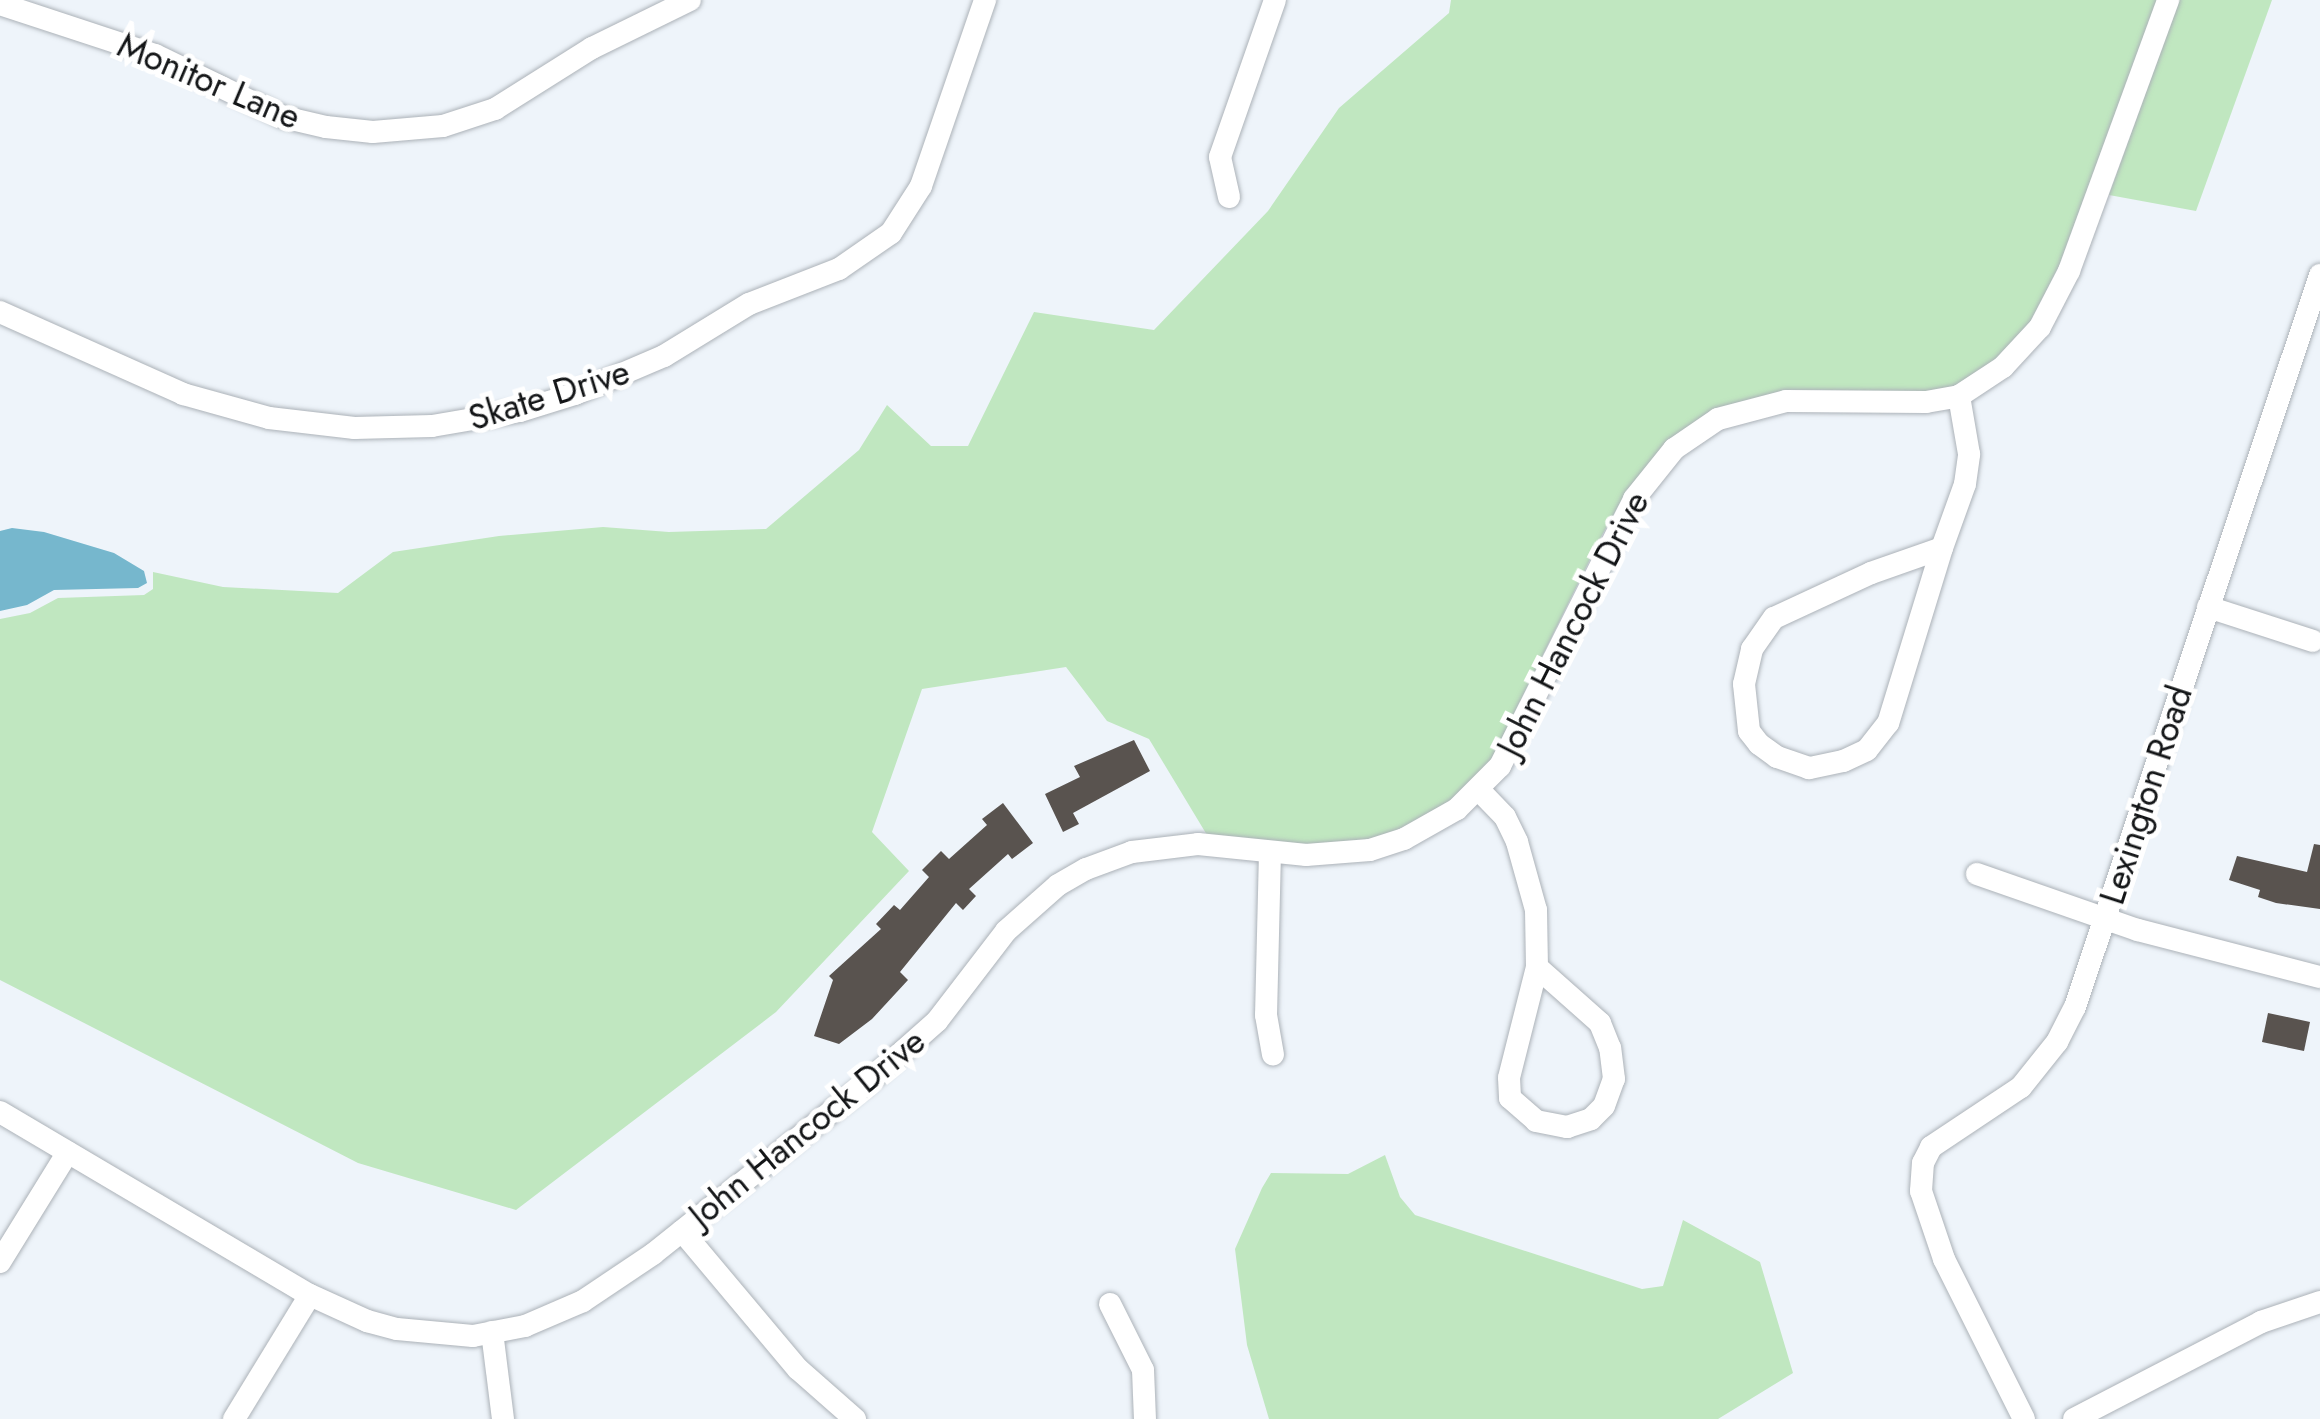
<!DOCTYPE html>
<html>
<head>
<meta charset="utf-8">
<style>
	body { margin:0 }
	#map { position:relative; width:2320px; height:1419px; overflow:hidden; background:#eef4fa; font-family:Jost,sans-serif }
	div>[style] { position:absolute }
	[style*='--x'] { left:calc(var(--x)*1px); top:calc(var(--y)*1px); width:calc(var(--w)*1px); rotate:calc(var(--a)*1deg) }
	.green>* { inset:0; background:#c0e7c0 }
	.water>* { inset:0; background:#76b7cd }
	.building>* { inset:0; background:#59534f }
	.roads { filter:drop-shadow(0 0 2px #acb2b8) drop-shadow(0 0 2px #acb2b8) }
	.street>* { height:22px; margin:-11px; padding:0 11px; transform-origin:11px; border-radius:11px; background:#fff }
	span { translate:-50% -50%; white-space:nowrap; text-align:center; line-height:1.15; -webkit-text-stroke:10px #fff; paint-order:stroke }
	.street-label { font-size:35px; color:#131517 }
</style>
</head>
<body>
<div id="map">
	<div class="green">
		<i style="clip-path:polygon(1451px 0,2157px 0,2059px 266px,2030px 322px,1995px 360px,1954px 387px,1924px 393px,1814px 390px,1666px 443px,1625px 494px,1601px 537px,1491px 760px,1450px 802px,1399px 831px,1366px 841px,1305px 846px,1207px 835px,1149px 739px,1107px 721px,1066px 667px,922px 689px,872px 832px,909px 871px,776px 1012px,516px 1210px,358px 1163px,0 980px,0 619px,30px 613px,58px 598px,144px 595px,153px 589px,153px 572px,223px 587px,338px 593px,393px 552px,499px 536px,603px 527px,669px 532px,766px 529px,859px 450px,887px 405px,931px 446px,968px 446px,1034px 312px,1154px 330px,1268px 211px,1339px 108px,1449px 13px)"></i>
		<i style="clip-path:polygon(2179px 0,2272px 0,2196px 211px,2109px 195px)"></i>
		<i style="clip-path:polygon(1385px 1155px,1400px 1197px,1415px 1215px,1642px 1289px,1663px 1286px,1683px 1220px,1760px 1262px,1793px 1373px,1718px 1419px,1269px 1419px,1247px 1345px,1235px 1249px,1262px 1188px,1271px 1173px,1348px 1174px)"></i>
	</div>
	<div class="water">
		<i style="clip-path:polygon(12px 528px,44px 532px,114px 553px,144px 571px,147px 583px,138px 588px,54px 590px,27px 605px,0 611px,0 531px)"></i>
	</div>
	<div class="building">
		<i style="clip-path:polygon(1134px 740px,1150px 771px,1073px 813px,1079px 824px,1063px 832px,1045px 794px,1080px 777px,1074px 766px)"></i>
		<i style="clip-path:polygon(1003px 803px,1033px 843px,1012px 859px,1008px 854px,969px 889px,976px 896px,963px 910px,956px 903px,900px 972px,908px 980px,872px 1019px,839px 1044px,814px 1036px,833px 980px,829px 976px,881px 929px,876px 924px,894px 905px,900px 910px,929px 877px,922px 870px,941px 851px,949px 859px,987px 825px,982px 819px)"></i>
		<i style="clip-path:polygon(2314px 844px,2320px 845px,2320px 909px,2276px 903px,2258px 897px,2260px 890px,2229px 880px,2237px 856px,2307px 872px)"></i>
		<i style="clip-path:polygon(2268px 1013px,2310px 1022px,2304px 1051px,2262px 1042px)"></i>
	</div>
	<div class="roads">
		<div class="street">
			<i style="--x:0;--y:4;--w:163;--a:18.2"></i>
			<i style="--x:155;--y:55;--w:142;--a:25.8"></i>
			<i style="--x:283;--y:117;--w:44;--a:13.1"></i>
			<i style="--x:326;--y:127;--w:47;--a:6.1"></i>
			<i style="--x:373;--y:132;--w:70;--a:-4.9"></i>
			<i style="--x:443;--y:126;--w:55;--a:-18.1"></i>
			<i style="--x:495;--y:109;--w:115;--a:-32.2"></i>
			<i style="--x:592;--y:48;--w:109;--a:-26.1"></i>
			<i style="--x:1229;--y:197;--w:41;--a:-102.7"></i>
			<i style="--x:1220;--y:157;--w:166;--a:-70.7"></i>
			<i style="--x:0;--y:312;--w:201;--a:24.1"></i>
			<i style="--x:183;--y:394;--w:89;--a:15.6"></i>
			<i style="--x:269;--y:418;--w:86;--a:6.7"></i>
			<i style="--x:354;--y:428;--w:78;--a:-1.5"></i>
			<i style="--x:432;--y:426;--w:89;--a:-9.7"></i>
			<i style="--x:520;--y:411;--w:58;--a:-17.2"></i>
			<i style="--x:575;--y:394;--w:97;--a:-23.1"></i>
			<i style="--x:664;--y:356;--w:100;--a:-31.5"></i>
			<i style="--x:749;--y:304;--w:97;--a:-21.3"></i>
			<i style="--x:839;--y:269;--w:63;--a:-34.7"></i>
			<i style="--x:891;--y:233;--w:56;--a:-57.4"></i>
			<i style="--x:921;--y:186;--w:197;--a:-71"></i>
			<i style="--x:1942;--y:548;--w:183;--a:107.1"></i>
			<i style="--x:1888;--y:723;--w:34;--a:128"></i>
			<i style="--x:1867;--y:750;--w:26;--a:155"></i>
			<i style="--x:1843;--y:761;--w:35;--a:168"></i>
			<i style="--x:1809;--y:768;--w:34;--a:-161"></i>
			<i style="--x:1777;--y:757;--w:22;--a:-144"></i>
			<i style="--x:1759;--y:744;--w:16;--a:-128"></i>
			<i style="--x:1749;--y:731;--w:47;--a:-96.1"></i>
			<i style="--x:1744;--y:684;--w:36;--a:-77"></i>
			<i style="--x:1752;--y:649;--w:38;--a:-55"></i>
			<i style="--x:1774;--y:618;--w:107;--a:-24.9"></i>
			<i style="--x:1871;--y:573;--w:75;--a:-19.4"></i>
			<i style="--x:1942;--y:548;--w:68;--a:-70.2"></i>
			<i style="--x:1965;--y:484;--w:30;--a:-82"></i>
			<i style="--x:1969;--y:454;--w:59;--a:-99.8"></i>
			<i style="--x:2208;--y:607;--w:110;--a:17.9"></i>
			<i style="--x:1479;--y:790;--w:37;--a:46"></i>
			<i style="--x:1505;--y:817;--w:28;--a:64"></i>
			<i style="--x:1517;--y:842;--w:71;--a:74.4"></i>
			<i style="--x:1536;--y:910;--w:57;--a:89"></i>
			<i style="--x:1537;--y:967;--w:114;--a:104.2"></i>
			<i style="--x:1509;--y:1078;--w:20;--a:87"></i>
			<i style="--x:1510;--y:1098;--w:35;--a:41"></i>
			<i style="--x:1536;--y:1121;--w:32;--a:11"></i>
			<i style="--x:1567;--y:1127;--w:25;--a:-18"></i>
			<i style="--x:1591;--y:1119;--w:18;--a:-45"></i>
			<i style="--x:1604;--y:1106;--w:29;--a:-70"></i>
			<i style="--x:1614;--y:1079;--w:31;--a:-97"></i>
			<i style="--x:1610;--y:1048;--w:27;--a:-112"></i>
			<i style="--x:1600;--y:1023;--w:84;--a:-138.4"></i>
			<i style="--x:1270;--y:852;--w:163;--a:91.4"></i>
			<i style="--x:1266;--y:1015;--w:40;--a:80"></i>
			<i style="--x:1977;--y:874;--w:170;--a:19.2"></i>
			<i style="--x:2138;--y:930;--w:188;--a:14.5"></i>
			<i style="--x:0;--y:1112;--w:360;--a:30.6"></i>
			<i style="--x:310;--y:1295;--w:63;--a:24.5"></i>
			<i style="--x:367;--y:1321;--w:31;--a:15"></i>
			<i style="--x:397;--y:1329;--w:76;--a:5.3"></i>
			<i style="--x:473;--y:1336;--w:53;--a:-10.9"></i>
			<i style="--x:525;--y:1326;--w:63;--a:-23.3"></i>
			<i style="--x:583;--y:1301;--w:84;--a:-33.9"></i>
			<i style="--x:653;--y:1254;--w:271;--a:-38.6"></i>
			<i style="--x:865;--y:1085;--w:96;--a:-41.6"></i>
			<i style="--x:937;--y:1021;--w:113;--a:-52.5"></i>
			<i style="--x:1006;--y:931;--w:69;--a:-41.5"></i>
			<i style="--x:1058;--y:885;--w:32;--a:-30"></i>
			<i style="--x:1086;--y:869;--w:49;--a:-20.3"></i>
			<i style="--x:1132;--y:852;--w:66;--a:-6.9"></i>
			<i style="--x:1198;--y:844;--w:109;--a:5.8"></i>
			<i style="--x:1306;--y:855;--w:64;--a:-4.5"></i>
			<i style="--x:1370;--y:850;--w:36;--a:-18"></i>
			<i style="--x:1404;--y:839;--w:61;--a:-29.5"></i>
			<i style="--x:1457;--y:809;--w:61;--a:-45"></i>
			<i style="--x:1500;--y:766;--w:299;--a:-63.3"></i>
			<i style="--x:1634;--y:499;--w:64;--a:-51.3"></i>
			<i style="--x:1674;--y:449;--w:53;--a:-34.3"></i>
			<i style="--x:1718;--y:419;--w:70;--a:-14.8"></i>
			<i style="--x:1786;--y:401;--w:140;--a:0.4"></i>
			<i style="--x:1926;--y:402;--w:34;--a:-10"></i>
			<i style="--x:1959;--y:396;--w:53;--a:-33.4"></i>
			<i style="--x:2003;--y:367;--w:54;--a:-47.2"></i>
			<i style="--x:2040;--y:327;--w:63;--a:-62.6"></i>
			<i style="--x:2069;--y:271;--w:289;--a:-69.9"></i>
			<i style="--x:682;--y:1231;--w:180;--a:50"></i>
			<i style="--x:798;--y:1369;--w:76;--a:41.3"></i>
			<i style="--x:0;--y:1262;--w:129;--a:-58.3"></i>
			<i style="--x:1110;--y:1304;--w:74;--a:63.4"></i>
			<i style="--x:1143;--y:1370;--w:49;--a:87.7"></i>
			<i style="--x:492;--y:1332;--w:88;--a:82.8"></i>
			<i style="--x:234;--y:1419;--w:145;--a:-58.5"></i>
			<i style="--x:2024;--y:1419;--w:179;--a:-116.6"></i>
			<i style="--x:1944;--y:1259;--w:72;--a:-108.7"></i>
			<i style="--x:1921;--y:1191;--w:28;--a:-86"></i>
			<i style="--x:1923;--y:1163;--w:18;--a:-63"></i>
			<i style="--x:1931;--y:1147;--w:108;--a:-33.7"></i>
			<i style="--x:2021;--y:1087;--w:58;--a:-51.3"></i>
			<i style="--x:2057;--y:1042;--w:39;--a:-63"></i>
			<i style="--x:2075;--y:1007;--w:772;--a:-71.49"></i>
			<i style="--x:2074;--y:1419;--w:211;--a:-27.4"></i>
			<i style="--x:2261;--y:1322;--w:62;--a:-18.7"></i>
		</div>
	</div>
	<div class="street-label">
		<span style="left:209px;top:81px;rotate:23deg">Monitor Lane</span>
		<span style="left:549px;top:395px;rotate:-17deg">Skate Drive</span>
		<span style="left:1573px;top:624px;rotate:-63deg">John Hancock Drive</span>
		<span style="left:2146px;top:795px;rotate:-72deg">Lexington Road</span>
		<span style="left:807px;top:1128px;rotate:-39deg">John Hancock Drive</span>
	</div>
</div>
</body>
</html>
